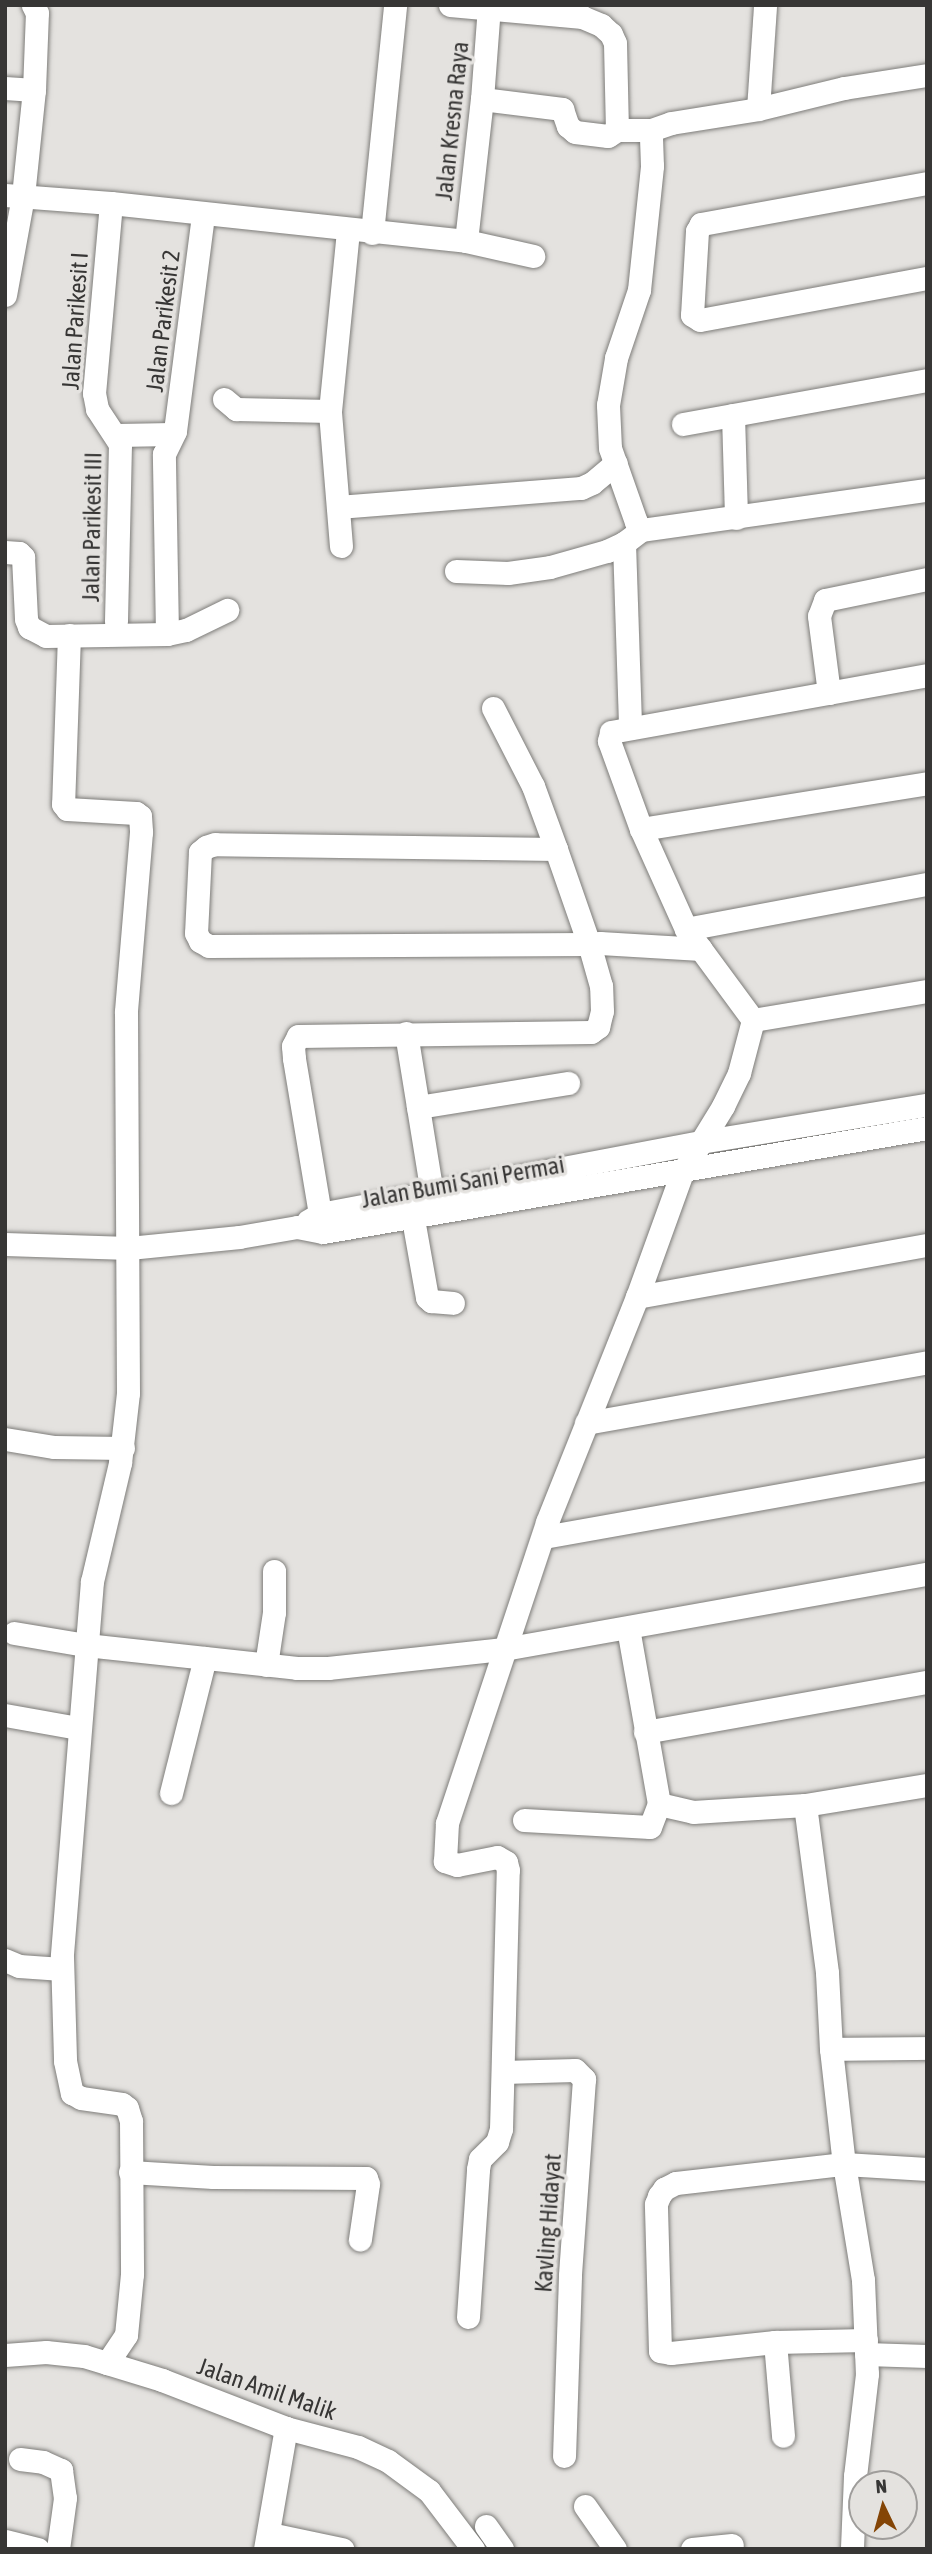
<!DOCTYPE html>
<html>
<head>
<meta charset="utf-8">
<style>
	body { margin:0 }
	#map { position:relative; width:932px; height:2554px; overflow:hidden; background:#e4e2df; font-family:"Asap Condensed",sans-serif }
	div>[style] { position:absolute }
	[style*='--x'] { left:calc(var(--x)*1px); top:calc(var(--y)*1px); width:calc(var(--w)*1px); rotate:calc(var(--a)*1deg) }
	.roads { filter:drop-shadow(0 0 2px #7e7d7a) drop-shadow(0 0 2px #7e7d7a) }
	.minor>* { height:23px; margin:-11.5px; padding:0 11.5px; transform-origin:11.5px; border-radius:11.5px; background:#fff }
	span { translate:-50% -50%; white-space:nowrap; text-align:center; line-height:1.15; -webkit-text-stroke:7px #e4e2df; paint-order:stroke }
	.street-label { font-size:24px; color:#373635 }
	.frame { position:absolute; inset:0; border:7px solid #373635; pointer-events:none }
	.north { position:absolute; left:848px; top:2470px; width:70px; height:70px; box-sizing:border-box; background:#e4e2df; border:2px solid #9f9d9b; border-radius:50%; rotate:355deg; font-size:19px; font-weight:700; line-height:28px; text-align:center; color:#373635 }
	.north::after { content:''; display:block; margin:auto; width:24px; height:32px; background:#844506; clip-path:polygon(50% 0,100% 100%,50% 72%,0 100%) }
</style>
</head>
<body>
<div id="map">
	<div class="roads">
		<div class="minor">
			<i style="--x:450;--y:5;--w:133;--a:5.2"></i>
			<i style="--x:582;--y:17;--w:21;--a:23"></i>
			<i style="--x:601;--y:25;--w:13;--a:42"></i>
			<i style="--x:611;--y:34;--w:10;--a:66"></i>
			<i style="--x:615;--y:43;--w:87;--a:88.7"></i>
			<i style="--x:617;--y:130;--w:34;--a:0"></i>
			<i style="--x:5;--y:88;--w:29;--a:4"></i>
			<i style="--x:482;--y:99;--w:81;--a:7.1"></i>
			<i style="--x:562;--y:109;--w:18;--a:71"></i>
			<i style="--x:568;--y:126;--w:9;--a:41"></i>
			<i style="--x:575;--y:132;--w:33;--a:7"></i>
			<i style="--x:608;--y:136;--w:11;--a:-34"></i>
			<i style="--x:758;--y:109;--w:104;--a:-86.1"></i>
			<i style="--x:927;--y:183;--w:230;--a:169.7"></i>
			<i style="--x:701;--y:224;--w:8;--a:120"></i>
			<i style="--x:697;--y:231;--w:84;--a:93.4"></i>
			<i style="--x:692;--y:315;--w:9;--a:32"></i>
			<i style="--x:700;--y:320;--w:231;--a:-10.5"></i>
			<i style="--x:5;--y:195;--w:106;--a:4.3"></i>
			<i style="--x:111;--y:203;--w:357;--a:6.1"></i>
			<i style="--x:466;--y:241;--w:69;--a:12.6"></i>
			<i style="--x:111;--y:203;--w:191;--a:95.1"></i>
			<i style="--x:94;--y:393;--w:16;--a:79"></i>
			<i style="--x:97;--y:409;--w:42;--a:56.7"></i>
			<i style="--x:120;--y:444;--w:177;--a:91.3"></i>
			<i style="--x:372;--y:233;--w:229;--a:-84.2"></i>
			<i style="--x:466;--y:241;--w:143;--a:-83.6"></i>
			<i style="--x:482;--y:99;--w:94;--a:-85.7"></i>
			<i style="--x:5;--y:295;--w:101;--a:-79.7"></i>
			<i style="--x:23;--y:196;--w:107;--a:-84.1"></i>
			<i style="--x:34;--y:90;--w:77;--a:-87.8"></i>
			<i style="--x:37;--y:13;--w:9;--a:-117"></i>
			<i style="--x:224;--y:399;--w:16;--a:40"></i>
			<i style="--x:236;--y:409;--w:94;--a:1.2"></i>
			<i style="--x:733;--y:415;--w:103;--a:88.3"></i>
			<i style="--x:683;--y:424;--w:248;--a:-10.2"></i>
			<i style="--x:117;--y:435;--w:55;--a:-1"></i>
			<i style="--x:338;--y:507;--w:244;--a:-4.5"></i>
			<i style="--x:581;--y:488;--w:12;--a:-24"></i>
			<i style="--x:592;--y:483;--w:31;--a:-40"></i>
			<i style="--x:641;--y:530;--w:9;--a:-122"></i>
			<i style="--x:636;--y:522;--w:78;--a:-109.4"></i>
			<i style="--x:610;--y:448;--w:43;--a:-92.7"></i>
			<i style="--x:608;--y:405;--w:48;--a:-80.3"></i>
			<i style="--x:616;--y:358;--w:72;--a:-71.3"></i>
			<i style="--x:639;--y:290;--w:125;--a:-84"></i>
			<i style="--x:652;--y:166;--w:36;--a:-92"></i>
			<i style="--x:651;--y:130;--w:21;--a:-19"></i>
			<i style="--x:671;--y:123;--w:88;--a:-9.1"></i>
			<i style="--x:758;--y:109;--w:89;--a:-13.7"></i>
			<i style="--x:844;--y:88;--w:84;--a:-8.9"></i>
			<i style="--x:624;--y:543;--w:185;--a:88.1"></i>
			<i style="--x:341;--y:546;--w:135;--a:-94.7"></i>
			<i style="--x:330;--y:411;--w:182;--a:-84.3"></i>
			<i style="--x:5;--y:552;--w:14;--a:4"></i>
			<i style="--x:19;--y:553;--w:6;--a:45"></i>
			<i style="--x:23;--y:557;--w:62;--a:87.2"></i>
			<i style="--x:26;--y:619;--w:9;--a:69"></i>
			<i style="--x:29;--y:627;--w:19;--a:28"></i>
			<i style="--x:46;--y:636;--w:121;--a:-0.9"></i>
			<i style="--x:167;--y:634;--w:19;--a:-12"></i>
			<i style="--x:186;--y:630;--w:46;--a:-26"></i>
			<i style="--x:456;--y:571;--w:52;--a:2.2"></i>
			<i style="--x:508;--y:573;--w:42;--a:-8.1"></i>
			<i style="--x:550;--y:567;--w:59;--a:-15.7"></i>
			<i style="--x:607;--y:551;--w:19;--a:-25"></i>
			<i style="--x:624;--y:543;--w:21;--a:-37"></i>
			<i style="--x:641;--y:530;--w:289;--a:-8"></i>
			<i style="--x:167;--y:634;--w:180;--a:-91"></i>
			<i style="--x:164;--y:454;--w:25;--a:-64"></i>
			<i style="--x:175;--y:431;--w:219;--a:-82.6"></i>
			<i style="--x:69;--y:635;--w:169;--a:92"></i>
			<i style="--x:63;--y:804;--w:6;--a:51"></i>
			<i style="--x:67;--y:809;--w:69;--a:3.3"></i>
			<i style="--x:136;--y:813;--w:5;--a:37"></i>
			<i style="--x:140;--y:816;--w:16;--a:86"></i>
			<i style="--x:141;--y:832;--w:181;--a:94.8"></i>
			<i style="--x:126;--y:1012;--w:381;--a:89.7"></i>
			<i style="--x:128;--y:1393;--w:70;--a:96.5"></i>
			<i style="--x:120;--y:1463;--w:121;--a:103.3"></i>
			<i style="--x:92;--y:1581;--w:377;--a:94.6"></i>
			<i style="--x:62;--y:1957;--w:104;--a:88.3"></i>
			<i style="--x:65;--y:2061;--w:33;--a:78"></i>
			<i style="--x:72;--y:2093;--w:10;--a:29"></i>
			<i style="--x:81;--y:2098;--w:41;--a:8.3"></i>
			<i style="--x:122;--y:2104;--w:6;--a:39"></i>
			<i style="--x:127;--y:2108;--w:14;--a:73"></i>
			<i style="--x:131;--y:2121;--w:153;--a:89.6"></i>
			<i style="--x:132;--y:2274;--w:61;--a:95.6"></i>
			<i style="--x:126;--y:2335;--w:34;--a:124"></i>
			<i style="--x:829;--y:693;--w:78;--a:-97.4"></i>
			<i style="--x:819;--y:616;--w:17;--a:-69"></i>
			<i style="--x:825;--y:600;--w:104;--a:-11.6"></i>
			<i style="--x:493;--y:708;--w:88;--a:62.9"></i>
			<i style="--x:533;--y:786;--w:67;--a:69.9"></i>
			<i style="--x:641;--y:829;--w:290;--a:-9.1"></i>
			<i style="--x:686;--y:929;--w:245;--a:-10.6"></i>
			<i style="--x:753;--y:1020;--w:176;--a:-9.5"></i>
			<i style="--x:406;--y:1033;--w:163;--a:80.8"></i>
			<i style="--x:418;--y:1107;--w:152;--a:-9.1"></i>
			<i style="--x:410;--y:1202;--w:97;--a:79.9"></i>
			<i style="--x:427;--y:1297;--w:6;--a:45"></i>
			<i style="--x:431;--y:1301;--w:22;--a:5"></i>
			<i style="--x:308;--y:1221;--w:14;--a:-30"></i>
			<i style="--x:320;--y:1214;--w:387;--a:-10.7"></i>
			<i style="--x:700;--y:1142;--w:230;--a:-9.3"></i>
			<i style="--x:323;--y:1232;--w:176;--a:-99.5"></i>
			<i style="--x:294;--y:1058;--w:12;--a:-95"></i>
			<i style="--x:293;--y:1046;--w:11;--a:-63"></i>
			<i style="--x:298;--y:1036;--w:293;--a:-0.8"></i>
			<i style="--x:591;--y:1032;--w:9;--a:-36"></i>
			<i style="--x:598;--y:1027;--w:16;--a:-76"></i>
			<i style="--x:602;--y:1011;--w:25;--a:-92"></i>
			<i style="--x:601;--y:986;--w:44;--a:-105.9"></i>
			<i style="--x:589;--y:944;--w:101;--a:-109.2"></i>
			<i style="--x:556;--y:849;--w:341;--a:-179.2"></i>
			<i style="--x:215;--y:844;--w:9;--a:162"></i>
			<i style="--x:206;--y:847;--w:8;--a:140"></i>
			<i style="--x:200;--y:852;--w:81;--a:92.8"></i>
			<i style="--x:196;--y:933;--w:9;--a:63"></i>
			<i style="--x:200;--y:941;--w:10;--a:29"></i>
			<i style="--x:209;--y:946;--w:380;--a:-0.3"></i>
			<i style="--x:589;--y:944;--w:11;--a:-5"></i>
			<i style="--x:600;--y:943;--w:101;--a:3.4"></i>
			<i style="--x:5;--y:1244;--w:124;--a:1.8"></i>
			<i style="--x:129;--y:1248;--w:111;--a:-5.7"></i>
			<i style="--x:239;--y:1237;--w:59;--a:-9.8"></i>
			<i style="--x:297;--y:1227;--w:26;--a:11"></i>
			<i style="--x:323;--y:1232;--w:613;--a:-9.77"></i>
			<i style="--x:637;--y:1297;--w:295;--a:-10.2"></i>
			<i style="--x:586;--y:1423;--w:346;--a:-10.1"></i>
			<i style="--x:5;--y:1439;--w:50;--a:9.3"></i>
			<i style="--x:54;--y:1447;--w:69;--a:0.8"></i>
			<i style="--x:544;--y:1537;--w:389;--a:-10.1"></i>
			<i style="--x:628;--y:1628;--w:179;--a:80"></i>
			<i style="--x:659;--y:1804;--w:35;--a:13"></i>
			<i style="--x:693;--y:1812;--w:112;--a:-3.6"></i>
			<i style="--x:805;--y:1805;--w:124;--a:-9.3"></i>
			<i style="--x:14;--y:1633;--w:73;--a:9.5"></i>
			<i style="--x:86;--y:1645;--w:212;--a:6.2"></i>
			<i style="--x:297;--y:1668;--w:31;--a:0"></i>
			<i style="--x:328;--y:1668;--w:177;--a:-6.2"></i>
			<i style="--x:504;--y:1649;--w:430;--a:-10.1"></i>
			<i style="--x:266;--y:1665;--w:54;--a:-81.4"></i>
			<i style="--x:274;--y:1612;--w:41;--a:-90"></i>
			<i style="--x:5;--y:1715;--w:74;--a:10.1"></i>
			<i style="--x:645;--y:1732;--w:286;--a:-10.1"></i>
			<i style="--x:171;--y:1793;--w:139;--a:-75.9"></i>
			<i style="--x:805;--y:1805;--w:169;--a:82.5"></i>
			<i style="--x:827;--y:1973;--w:76;--a:87"></i>
			<i style="--x:831;--y:2049;--w:116;--a:83.6"></i>
			<i style="--x:844;--y:2164;--w:118;--a:80.7"></i>
			<i style="--x:863;--y:2280;--w:94;--a:87.6"></i>
			<i style="--x:867;--y:2374;--w:103;--a:96.7"></i>
			<i style="--x:855;--y:2476;--w:73;--a:92.4"></i>
			<i style="--x:524;--y:1820;--w:126;--a:3.2"></i>
			<i style="--x:650;--y:1827;--w:25;--a:-69"></i>
			<i style="--x:5;--y:1960;--w:15;--a:23"></i>
			<i style="--x:19;--y:1966;--w:43;--a:4"></i>
			<i style="--x:831;--y:2049;--w:96;--a:-0.6"></i>
			<i style="--x:503;--y:2072;--w:72;--a:-1.6"></i>
			<i style="--x:575;--y:2070;--w:13;--a:45"></i>
			<i style="--x:584;--y:2079;--w:197;--a:94.1"></i>
			<i style="--x:570;--y:2276;--w:180;--a:91.9"></i>
			<i style="--x:130;--y:2172;--w:83;--a:3.4"></i>
			<i style="--x:213;--y:2177;--w:153;--a:0.4"></i>
			<i style="--x:366;--y:2178;--w:6;--a:72"></i>
			<i style="--x:368;--y:2184;--w:56;--a:98.3"></i>
			<i style="--x:468;--y:2317;--w:148;--a:-86.1"></i>
			<i style="--x:478;--y:2169;--w:10;--a:-79"></i>
			<i style="--x:480;--y:2159;--w:24;--a:-45"></i>
			<i style="--x:497;--y:2142;--w:14;--a:-73"></i>
			<i style="--x:501;--y:2129;--w:259;--a:-88.5"></i>
			<i style="--x:508;--y:1870;--w:8;--a:-104"></i>
			<i style="--x:506;--y:1862;--w:10;--a:-151"></i>
			<i style="--x:497;--y:1857;--w:41;--a:168.7"></i>
			<i style="--x:457;--y:1865;--w:13;--a:-162"></i>
			<i style="--x:445;--y:1861;--w:38;--a:-87"></i>
			<i style="--x:447;--y:1823;--w:317;--a:-71.6"></i>
			<i style="--x:547;--y:1522;--w:242;--a:-68.2"></i>
			<i style="--x:637;--y:1297;--w:132;--a:-70.1"></i>
			<i style="--x:682;--y:1173;--w:79;--a:-58.5"></i>
			<i style="--x:723;--y:1106;--w:37;--a:-64"></i>
			<i style="--x:739;--y:1073;--w:55;--a:-75.2"></i>
			<i style="--x:753;--y:1020;--w:113;--a:-126.4"></i>
			<i style="--x:686;--y:929;--w:110;--a:-114.2"></i>
			<i style="--x:641;--y:829;--w:94;--a:-110"></i>
			<i style="--x:609;--y:741;--w:9;--a:-77"></i>
			<i style="--x:611;--y:732;--w:321;--a:-10.2"></i>
			<i style="--x:866;--y:2340;--w:91;--a:178.7"></i>
			<i style="--x:775;--y:2342;--w:105;--a:174"></i>
			<i style="--x:671;--y:2353;--w:11;--a:-170"></i>
			<i style="--x:660;--y:2351;--w:147;--a:-91.6"></i>
			<i style="--x:656;--y:2204;--w:9;--a:-69"></i>
			<i style="--x:659;--y:2196;--w:9;--a:-54"></i>
			<i style="--x:664;--y:2189;--w:13;--a:-27"></i>
			<i style="--x:676;--y:2183;--w:169;--a:-6.5"></i>
			<i style="--x:844;--y:2164;--w:83;--a:3.4"></i>
			<i style="--x:775;--y:2342;--w:94;--a:85.1"></i>
			<i style="--x:866;--y:2354;--w:61;--a:1.9"></i>
			<i style="--x:5;--y:2355;--w:41;--a:-4.2"></i>
			<i style="--x:46;--y:2352;--w:38;--a:6"></i>
			<i style="--x:84;--y:2356;--w:82;--a:17.1"></i>
			<i style="--x:162;--y:2380;--w:133;--a:21.2"></i>
			<i style="--x:286;--y:2428;--w:74;--a:14.8"></i>
			<i style="--x:358;--y:2447;--w:33;--a:25"></i>
			<i style="--x:388;--y:2461;--w:51;--a:36.2"></i>
			<i style="--x:429;--y:2491;--w:73;--a:52.8"></i>
			<i style="--x:20;--y:2459;--w:23;--a:7"></i>
			<i style="--x:43;--y:2462;--w:20;--a:24"></i>
			<i style="--x:61;--y:2470;--w:28;--a:82"></i>
			<i style="--x:65;--y:2498;--w:51;--a:97.8"></i>
			<i style="--x:585;--y:2506;--w:52;--a:55.1"></i>
			<i style="--x:486;--y:2526;--w:28;--a:55"></i>
			<i style="--x:270;--y:2534;--w:74;--a:11.8"></i>
			<i style="--x:5;--y:2541;--w:34;--a:14"></i>
			<i style="--x:265;--y:2549;--w:123;--a:-80.2"></i>
			<i style="--x:692;--y:2549;--w:40;--a:-5.7"></i>
		</div>
	</div>
	<div class="street-label">
		<span style="left:452px;top:121px;rotate:-84deg">Jalan Kresna Raya</span>
		<span style="left:75px;top:321px;rotate:-86deg">Jalan Parikesit I</span>
		<span style="left:163px;top:321px;rotate:-83deg">Jalan Parikesit 2</span>
		<span style="left:92px;top:527px;rotate:-89deg">Jalan Parikesit III</span>
		<span style="left:463px;top:1182px;rotate:-10deg">Jalan Bumi Sani Permai</span>
		<span style="left:548px;top:2223px;rotate:-86deg">Kavling Hidayat</span>
		<span style="left:267px;top:2389px;rotate:19deg">Jalan Amil Malik</span>
	</div>
	<div class="frame"></div>
	<div class="north">N</div>
</div>
</body>
</html>
